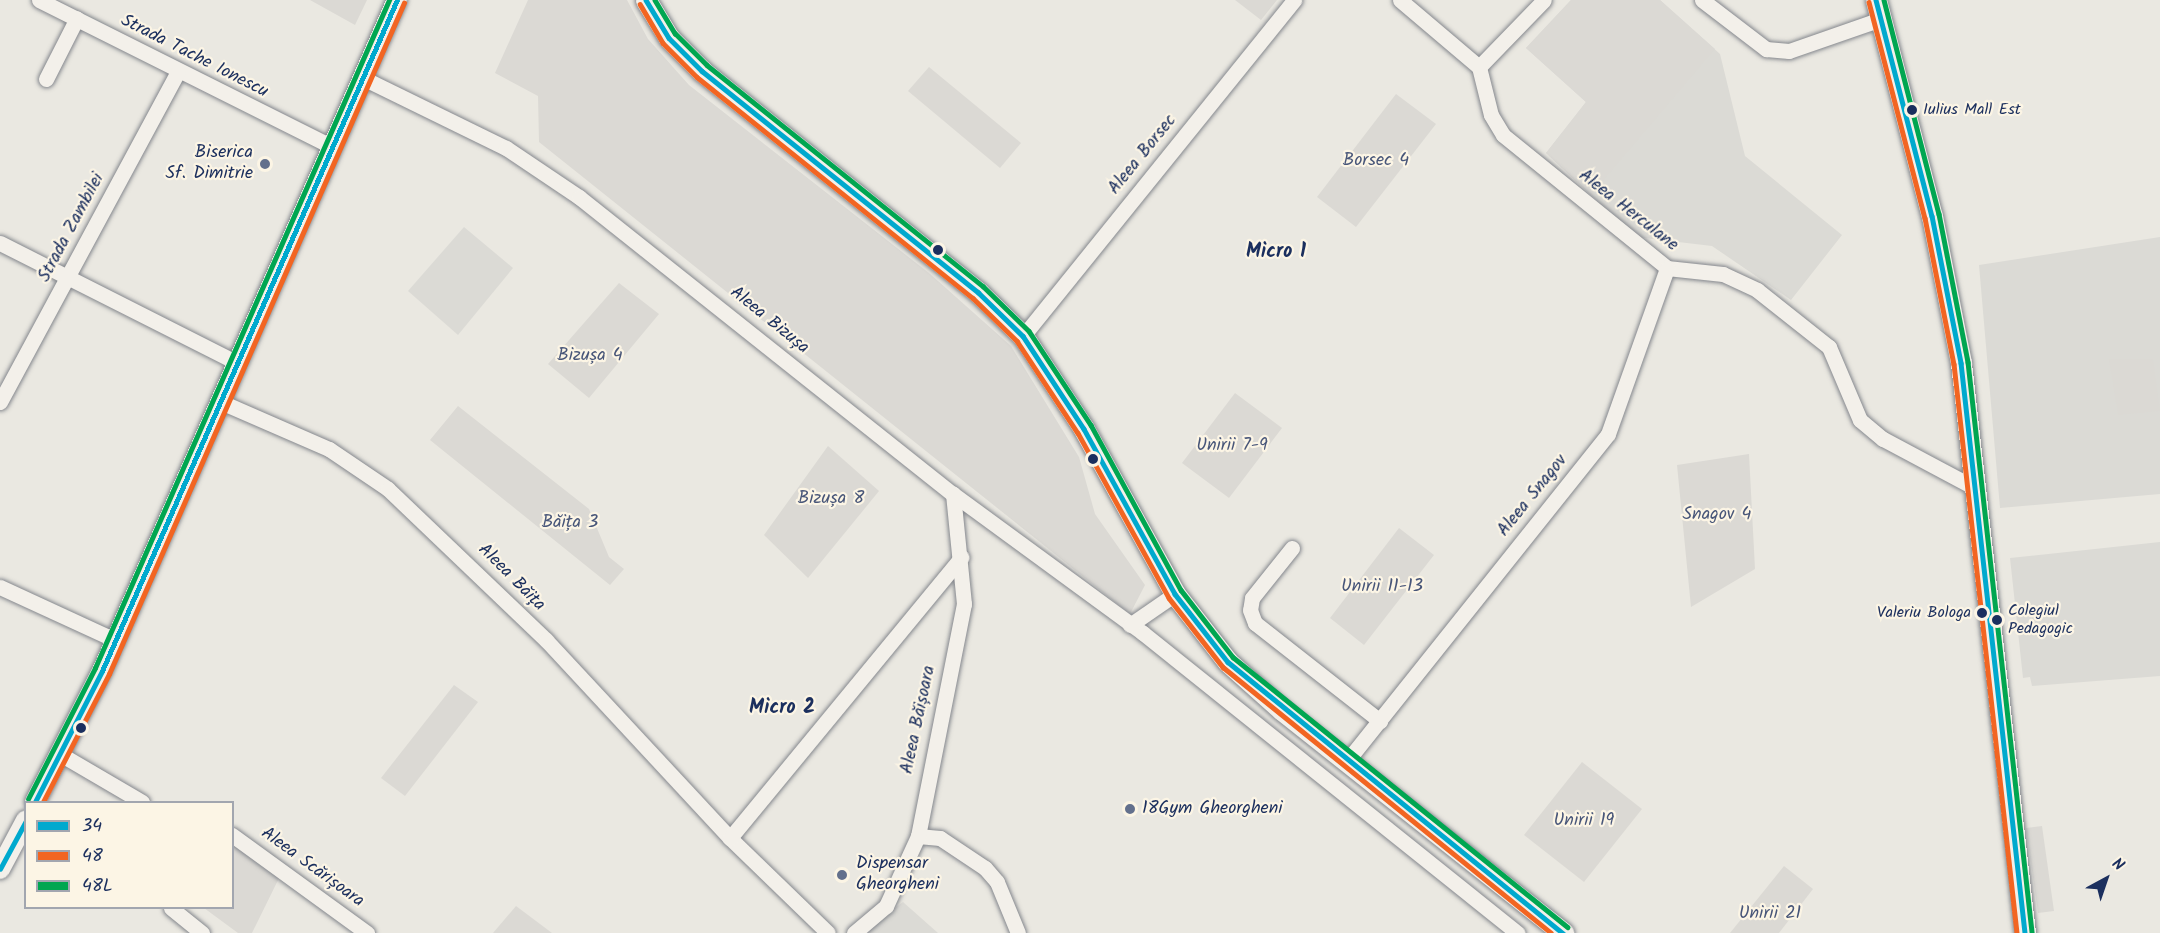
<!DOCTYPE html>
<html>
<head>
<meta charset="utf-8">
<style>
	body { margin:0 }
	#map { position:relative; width:2160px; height:933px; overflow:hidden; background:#eae8e1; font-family:Kalam,sans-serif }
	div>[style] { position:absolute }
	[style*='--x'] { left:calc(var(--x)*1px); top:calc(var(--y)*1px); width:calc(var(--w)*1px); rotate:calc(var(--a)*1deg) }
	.built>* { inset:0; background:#dbdad5 }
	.green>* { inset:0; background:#dbd9d4 }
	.roads { filter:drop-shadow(0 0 2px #84878d) drop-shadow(0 0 2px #84878d) }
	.minor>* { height:15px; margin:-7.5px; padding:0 7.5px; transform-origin:7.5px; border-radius:7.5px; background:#f3f0ea }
	.tertiary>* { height:20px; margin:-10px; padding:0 10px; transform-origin:10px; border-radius:10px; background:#f3f0ea }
	.secondary>* { height:21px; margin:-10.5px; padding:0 10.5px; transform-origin:10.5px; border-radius:10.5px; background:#f3f0ea }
	.bus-1>* { height:4.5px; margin:-2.25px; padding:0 2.25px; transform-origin:2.25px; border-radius:2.25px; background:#00a9ce }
	.bus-2>* { height:4.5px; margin:-2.25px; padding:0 2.25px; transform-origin:2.25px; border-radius:2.25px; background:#f26522 }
	.bus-3>* { height:4.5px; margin:-2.25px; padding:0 2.25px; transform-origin:2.25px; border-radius:2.25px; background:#00a651 }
	.dots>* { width:16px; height:16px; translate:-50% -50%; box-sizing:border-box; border:3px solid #fcf5e5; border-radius:50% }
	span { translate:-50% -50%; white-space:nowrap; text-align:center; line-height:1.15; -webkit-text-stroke:4.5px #fcf5e5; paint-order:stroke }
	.bus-label { font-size:16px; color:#1b2f5e }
	.left { translate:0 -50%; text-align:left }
	.right { translate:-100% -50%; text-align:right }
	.street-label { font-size:18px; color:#1b2f5e }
	.poi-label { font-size:18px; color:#1b2f5e }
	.park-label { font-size:18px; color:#485679 }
	.neighbourhood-label { font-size:20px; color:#1b2f5e; font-weight:700 }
	.legend { position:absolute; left:24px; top:801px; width:210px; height:108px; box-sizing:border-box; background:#fcf5e5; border:2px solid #a2a6af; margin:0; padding:8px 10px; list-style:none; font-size:18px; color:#1b2f5e }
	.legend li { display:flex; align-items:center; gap:12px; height:30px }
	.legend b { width:30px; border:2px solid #a2a6af }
	.north { position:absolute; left:2076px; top:849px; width:60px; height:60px; -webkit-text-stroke:4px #fcf5e5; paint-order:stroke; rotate:40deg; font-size:16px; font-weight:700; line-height:24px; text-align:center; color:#1b2f5e }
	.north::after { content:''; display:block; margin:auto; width:21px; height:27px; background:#1b2f5e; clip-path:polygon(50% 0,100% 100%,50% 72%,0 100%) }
</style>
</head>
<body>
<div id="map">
	<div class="built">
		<i style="clip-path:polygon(1571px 0,1660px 0,1720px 54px,1745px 156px,1842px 235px,1791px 300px,1712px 246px,1636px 237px,1546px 153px,1586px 102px,1526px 48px)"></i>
		<i style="clip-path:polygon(464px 227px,513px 268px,458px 335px,408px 291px)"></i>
		<i style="clip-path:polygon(2160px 237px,2160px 494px,2000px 508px,1979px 265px)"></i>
		<i style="clip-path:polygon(2160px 542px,2160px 676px,2032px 686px,2030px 677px,2023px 678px,2010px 558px)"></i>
		<i style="clip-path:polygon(903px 902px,938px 933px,862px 933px)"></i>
	</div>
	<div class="green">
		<i style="clip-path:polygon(310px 0,367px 0,355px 25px)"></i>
		<i style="clip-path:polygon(528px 0,627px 0,648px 39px,689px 85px,929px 273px,1011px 346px,1079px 457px,1095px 514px,1145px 585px,1130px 614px,539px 142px,538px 96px,495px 73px)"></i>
		<i style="clip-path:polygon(1235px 0,1277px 0,1261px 20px)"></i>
		<i style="clip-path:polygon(1571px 0,1660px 0,1715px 49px,1591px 195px,1546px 153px,1586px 102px,1526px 48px)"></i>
		<i style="clip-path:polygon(929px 67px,1021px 143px,1000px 168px,908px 91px)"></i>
		<i style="clip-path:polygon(1396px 94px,1436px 124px,1356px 227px,1317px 197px)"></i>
		<i style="clip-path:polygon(619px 283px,659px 314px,589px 398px,548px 364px)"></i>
		<i style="clip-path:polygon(2109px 359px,2153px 359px,2160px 411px,2118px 415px)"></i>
		<i style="clip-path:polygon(1235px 393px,1282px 428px,1229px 498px,1182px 463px)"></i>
		<i style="clip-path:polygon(458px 406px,589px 509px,609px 557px,624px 569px,610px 585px,430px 440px)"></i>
		<i style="clip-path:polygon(828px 446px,879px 491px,808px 578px,764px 535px)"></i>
		<i style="clip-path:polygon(1749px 454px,1755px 569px,1691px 607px,1677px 465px)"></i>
		<i style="clip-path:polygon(1399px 528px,1434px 555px,1364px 645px,1330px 618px)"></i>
		<i style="clip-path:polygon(454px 685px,478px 702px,405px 796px,381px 778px)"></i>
		<i style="clip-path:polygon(1582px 762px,1642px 809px,1584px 882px,1524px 835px)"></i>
		<i style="clip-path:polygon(2042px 826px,2054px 911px,2038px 913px,2026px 828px)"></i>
		<i style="clip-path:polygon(233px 840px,282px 872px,252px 933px,238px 933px,204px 908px,232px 908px)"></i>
		<i style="clip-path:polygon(1784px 866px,1813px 889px,1779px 933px,1730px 933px)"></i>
		<i style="clip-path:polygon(516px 906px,552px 933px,493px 933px)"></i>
	</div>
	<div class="roads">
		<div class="minor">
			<i style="--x:39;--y:0;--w:329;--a:26.6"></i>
			<i style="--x:1400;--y:0;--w:104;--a:40.3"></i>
			<i style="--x:1479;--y:67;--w:49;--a:76"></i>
			<i style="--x:1491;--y:115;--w:23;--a:59"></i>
			<i style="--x:1503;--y:135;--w:211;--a:39"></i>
			<i style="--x:1667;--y:268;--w:56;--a:6.1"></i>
			<i style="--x:1723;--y:274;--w:38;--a:25"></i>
			<i style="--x:1757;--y:290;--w:92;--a:38.4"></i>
			<i style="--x:1829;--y:347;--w:79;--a:67"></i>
			<i style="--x:1860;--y:420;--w:30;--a:40"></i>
			<i style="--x:1883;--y:439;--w:104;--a:28"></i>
			<i style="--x:1702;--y:0;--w:81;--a:37.4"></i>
			<i style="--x:1766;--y:49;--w:23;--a:5"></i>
			<i style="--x:1789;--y:51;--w:97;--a:-19.2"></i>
			<i style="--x:1479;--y:67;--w:93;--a:-45.9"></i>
			<i style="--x:363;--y:78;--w:159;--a:26.1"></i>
			<i style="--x:506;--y:148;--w:88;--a:33.9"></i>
			<i style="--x:579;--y:197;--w:478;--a:38.5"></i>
			<i style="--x:953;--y:494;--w:235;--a:36.2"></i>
			<i style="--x:1143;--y:633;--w:480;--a:38.7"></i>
			<i style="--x:46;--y:79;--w:68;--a:-63.1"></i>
			<i style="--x:0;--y:243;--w:267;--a:26.8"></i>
			<i style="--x:1023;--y:336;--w:432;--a:-51.1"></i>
			<i style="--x:0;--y:402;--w:375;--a:-61.7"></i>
			<i style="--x:221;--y:402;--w:118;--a:23.5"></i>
			<i style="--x:329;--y:449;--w:71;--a:34.1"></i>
			<i style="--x:388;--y:489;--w:219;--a:43.7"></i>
			<i style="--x:546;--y:640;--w:270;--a:47.1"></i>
			<i style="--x:730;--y:838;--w:136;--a:44.1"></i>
			<i style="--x:1292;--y:548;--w:64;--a:128.7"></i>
			<i style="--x:1252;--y:598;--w:12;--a:99"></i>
			<i style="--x:1250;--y:610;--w:14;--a:69"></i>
			<i style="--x:1255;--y:623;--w:159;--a:38.1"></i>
			<i style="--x:0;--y:587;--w:127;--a:24.7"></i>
			<i style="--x:1130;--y:625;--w:55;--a:-34.6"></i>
			<i style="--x:60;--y:754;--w:95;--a:30.3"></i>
			<i style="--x:1347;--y:761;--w:418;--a:-51.4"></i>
			<i style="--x:1608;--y:434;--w:176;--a:-70.4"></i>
			<i style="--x:232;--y:835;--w:167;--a:36"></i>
			<i style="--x:918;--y:836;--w:22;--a:5"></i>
			<i style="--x:940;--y:838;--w:54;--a:33.7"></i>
			<i style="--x:985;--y:868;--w:18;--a:49"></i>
			<i style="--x:997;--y:882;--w:55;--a:67.6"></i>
			<i style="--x:730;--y:838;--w:364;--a:-50.5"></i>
			<i style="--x:171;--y:908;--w:40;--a:39"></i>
			<i style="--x:854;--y:933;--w:42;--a:-40.2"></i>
			<i style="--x:886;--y:906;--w:77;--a:-65.4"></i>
			<i style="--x:918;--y:836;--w:237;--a:-78.8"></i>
			<i style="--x:964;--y:604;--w:111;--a:-95.7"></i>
		</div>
		<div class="tertiary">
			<i style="--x:35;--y:802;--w:147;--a:-62.9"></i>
			<i style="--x:102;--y:671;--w:733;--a:-66.27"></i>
			<i style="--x:0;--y:869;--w:55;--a:-62"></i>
		</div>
		<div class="secondary">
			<i style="--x:646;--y:0;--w:44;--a:58.8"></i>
			<i style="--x:669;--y:38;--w:47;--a:45"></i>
			<i style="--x:702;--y:71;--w:354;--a:38.7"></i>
			<i style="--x:978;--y:292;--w:63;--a:44.4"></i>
			<i style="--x:1023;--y:336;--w:111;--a:56.7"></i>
			<i style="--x:1084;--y:429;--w:188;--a:61.1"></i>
			<i style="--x:1175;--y:594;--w:86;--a:52.1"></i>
			<i style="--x:1228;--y:662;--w:72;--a:41.6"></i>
			<i style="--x:1282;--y:710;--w:359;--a:38.4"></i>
			<i style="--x:1876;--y:0;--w:223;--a:75.5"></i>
			<i style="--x:1932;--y:216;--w:150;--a:78.8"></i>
			<i style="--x:1961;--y:363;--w:574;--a:83.59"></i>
		</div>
	</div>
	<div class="bus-1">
		<i style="--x:646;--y:0;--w:44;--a:58.8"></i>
		<i style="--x:669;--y:38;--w:47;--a:45"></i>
		<i style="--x:702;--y:71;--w:354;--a:38.7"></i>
		<i style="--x:978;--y:292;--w:63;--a:44.4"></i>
		<i style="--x:1023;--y:336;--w:111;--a:56.7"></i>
		<i style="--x:1084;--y:429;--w:188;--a:61.1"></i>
		<i style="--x:1175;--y:594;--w:86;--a:52.1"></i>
		<i style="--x:1228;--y:662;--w:431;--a:39"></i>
		<i style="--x:1876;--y:0;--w:223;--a:75.5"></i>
		<i style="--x:1932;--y:216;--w:150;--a:78.8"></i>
		<i style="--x:1961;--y:363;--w:574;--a:83.59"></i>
		<i style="--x:35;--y:802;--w:147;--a:-62.9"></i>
		<i style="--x:102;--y:671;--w:733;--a:-66.27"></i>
		<i style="--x:0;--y:869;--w:55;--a:-61.6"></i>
	</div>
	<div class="bus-2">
		<i style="--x:1869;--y:2;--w:223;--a:75.5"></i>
		<i style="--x:1925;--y:218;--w:149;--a:78.8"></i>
		<i style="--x:1954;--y:364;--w:572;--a:83.68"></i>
		<i style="--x:640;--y:4;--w:45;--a:59.5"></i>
		<i style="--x:663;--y:43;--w:48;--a:45"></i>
		<i style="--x:697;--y:77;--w:354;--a:38.7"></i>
		<i style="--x:973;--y:298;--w:62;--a:44.3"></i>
		<i style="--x:1017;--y:341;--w:110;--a:56.5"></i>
		<i style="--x:1078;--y:433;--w:188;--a:61.1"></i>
		<i style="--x:1169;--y:598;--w:88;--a:52"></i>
		<i style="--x:1223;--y:667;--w:422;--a:39"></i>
		<i style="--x:43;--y:802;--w:144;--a:-62.7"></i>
		<i style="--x:109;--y:674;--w:733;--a:-66.27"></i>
	</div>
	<div class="bus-3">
		<i style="--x:655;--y:0;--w:39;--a:59"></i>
		<i style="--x:675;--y:33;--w:45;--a:45"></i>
		<i style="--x:707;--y:65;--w:354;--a:38.7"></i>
		<i style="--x:983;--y:286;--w:64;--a:44.4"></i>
		<i style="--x:1029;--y:331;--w:113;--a:56.6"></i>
		<i style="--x:1091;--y:425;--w:188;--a:61.4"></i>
		<i style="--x:1181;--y:590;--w:85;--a:52.2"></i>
		<i style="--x:1233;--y:657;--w:430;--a:38.9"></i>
		<i style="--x:1884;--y:0;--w:221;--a:75.6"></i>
		<i style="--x:1939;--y:214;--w:151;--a:78.9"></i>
		<i style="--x:1968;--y:362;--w:574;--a:83.59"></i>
		<i style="--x:28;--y:799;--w:147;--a:-62.9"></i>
		<i style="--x:95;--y:668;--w:730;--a:-66.24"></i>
	</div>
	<div class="dots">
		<i style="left:1912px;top:110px;background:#1b2f5e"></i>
		<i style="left:265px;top:164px;background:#63708c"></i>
		<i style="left:938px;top:250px;background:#1b2f5e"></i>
		<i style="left:1093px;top:459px;background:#1b2f5e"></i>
		<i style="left:1982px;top:613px;background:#1b2f5e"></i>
		<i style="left:1997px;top:620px;background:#1b2f5e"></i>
		<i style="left:81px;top:728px;background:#1b2f5e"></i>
		<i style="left:1130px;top:809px;background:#63708c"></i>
		<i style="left:842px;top:875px;background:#63708c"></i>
	</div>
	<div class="bus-label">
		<span class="left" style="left:1923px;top:110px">Iulius Mall Est</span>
		<span class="left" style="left:2008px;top:620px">Colegiul<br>Pedagogic</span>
		<span class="right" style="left:1971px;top:613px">Valeriu Bologa</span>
	</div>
	<div class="street-label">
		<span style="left:194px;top:57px;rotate:27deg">Strada Tache Ionescu</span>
		<span style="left:1143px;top:155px;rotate:-51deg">Aleea Borsec</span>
		<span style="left:1628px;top:211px;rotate:38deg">Aleea Herculane</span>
		<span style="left:72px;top:228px;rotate:-62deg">Strada Zambilei</span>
		<span style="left:769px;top:321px;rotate:39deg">Aleea Bizușa</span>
		<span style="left:1533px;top:496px;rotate:-51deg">Aleea Snagov</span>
		<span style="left:511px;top:578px;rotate:45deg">Aleea Băița</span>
		<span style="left:919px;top:720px;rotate:-78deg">Aleea Băișoara</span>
		<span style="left:312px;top:868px;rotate:36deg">Aleea Scărișoara</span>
	</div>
	<div class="poi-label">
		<span class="right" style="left:253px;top:164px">Biserica<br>Sf. Dimitrie</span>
		<span class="left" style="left:1142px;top:809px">18Gym Gheorgheni</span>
		<span class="left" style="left:856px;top:875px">Dispensar<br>Gheorgheni</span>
	</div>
	<div class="park-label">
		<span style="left:1376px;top:161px">Borsec 4</span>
		<span style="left:590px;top:356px">Bizușa 4</span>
		<span style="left:1232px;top:446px">Unirii 7-9</span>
		<span style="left:831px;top:499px">Bizușa 8</span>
		<span style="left:1717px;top:515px">Snagov 4</span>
		<span style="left:570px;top:523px">Băița 3</span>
		<span style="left:1382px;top:587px">Unirii 11-13</span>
		<span style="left:1584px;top:821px">Unirii 19</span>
		<span style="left:1770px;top:914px">Unirii 21</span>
	</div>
	<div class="neighbourhood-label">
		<span style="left:1276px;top:252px">Micro 1</span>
		<span style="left:782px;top:708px">Micro 2</span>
	</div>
	<ul class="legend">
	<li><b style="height:8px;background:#00a9ce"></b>34</li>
	<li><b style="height:8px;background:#f26522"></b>48</li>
	<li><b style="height:8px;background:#00a651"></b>48L</li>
	</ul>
	<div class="north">N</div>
</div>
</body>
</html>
